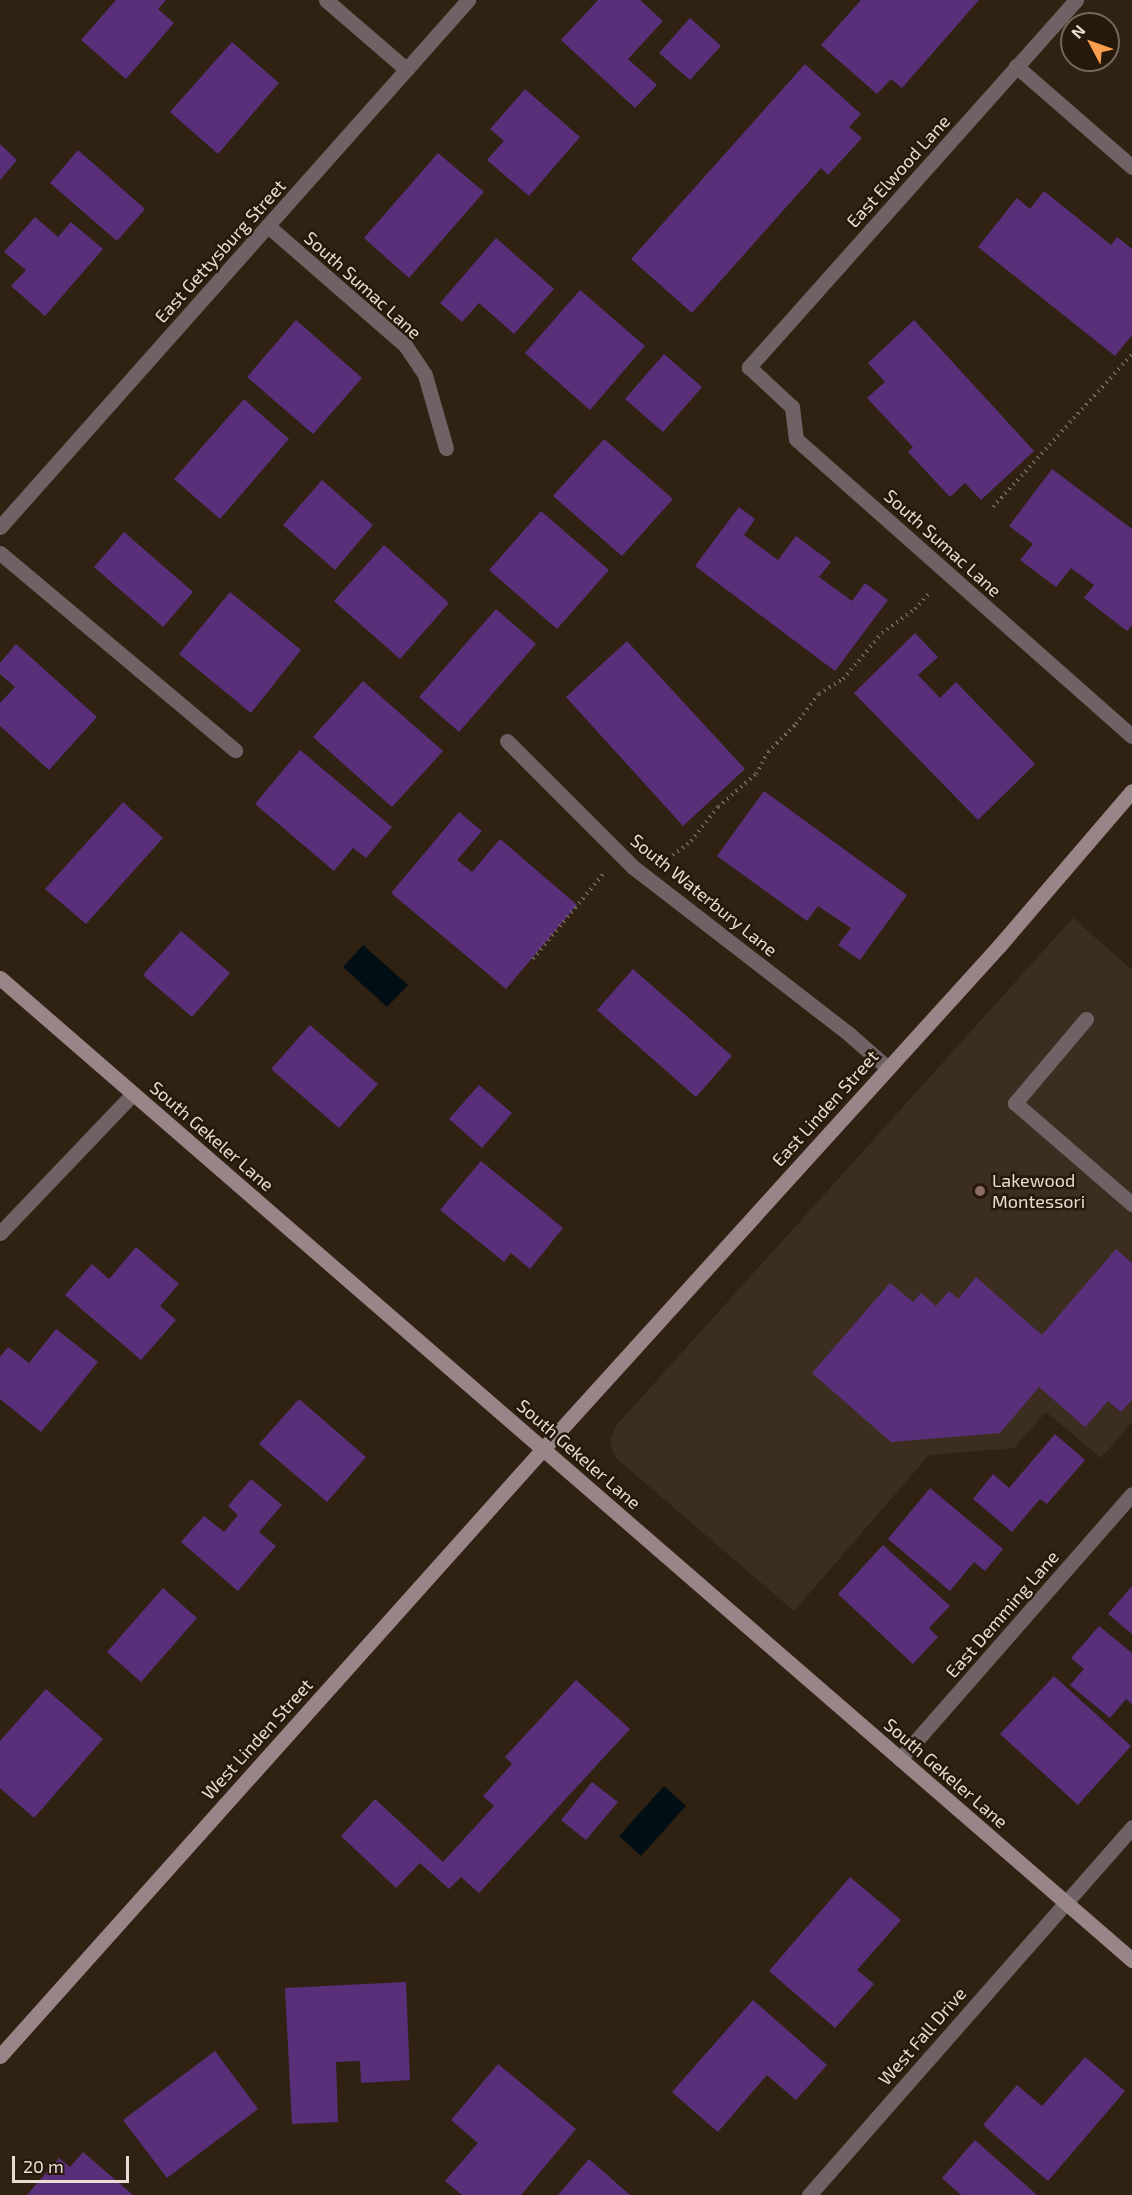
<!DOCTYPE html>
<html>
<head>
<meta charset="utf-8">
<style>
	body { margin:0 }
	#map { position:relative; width:1132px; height:2195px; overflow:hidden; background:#302213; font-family:"Exo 2",sans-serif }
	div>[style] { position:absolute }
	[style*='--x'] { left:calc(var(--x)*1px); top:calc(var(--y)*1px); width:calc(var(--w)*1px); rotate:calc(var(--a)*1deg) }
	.education>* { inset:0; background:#3b2e20 }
	.water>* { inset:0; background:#010e14 }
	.building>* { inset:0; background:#5a2f7a }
	.path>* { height:4px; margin-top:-2px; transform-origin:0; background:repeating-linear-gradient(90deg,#75685b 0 1.5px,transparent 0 6px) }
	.lane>* { height:15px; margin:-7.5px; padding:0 7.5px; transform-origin:7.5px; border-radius:7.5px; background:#6e6265 }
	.street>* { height:15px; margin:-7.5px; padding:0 7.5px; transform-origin:7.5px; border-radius:7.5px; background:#6e6265 }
	.secondary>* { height:15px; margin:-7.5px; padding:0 7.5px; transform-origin:7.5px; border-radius:7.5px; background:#978588 }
	.dots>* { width:16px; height:16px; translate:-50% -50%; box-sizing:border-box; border:3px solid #26190a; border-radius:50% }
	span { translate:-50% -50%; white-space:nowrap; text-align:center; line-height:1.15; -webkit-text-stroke:5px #26190a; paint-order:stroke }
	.street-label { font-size:18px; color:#e7ddd4 }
	.poi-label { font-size:18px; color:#e7ddd4 }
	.left { translate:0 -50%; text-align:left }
	.north { position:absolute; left:1060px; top:12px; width:60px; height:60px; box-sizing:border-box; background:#26190a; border:2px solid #73675b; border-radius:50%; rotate:311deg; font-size:16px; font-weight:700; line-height:24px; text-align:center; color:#e7ddd4 }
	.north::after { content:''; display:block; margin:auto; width:21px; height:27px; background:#fa9f4f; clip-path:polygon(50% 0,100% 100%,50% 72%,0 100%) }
	.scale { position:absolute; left:12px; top:2156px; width:117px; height:27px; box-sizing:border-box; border:3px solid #e7ddd4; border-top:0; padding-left:8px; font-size:18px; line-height:21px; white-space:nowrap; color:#e7ddd4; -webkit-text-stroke:4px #26190a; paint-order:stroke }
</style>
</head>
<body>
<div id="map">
	<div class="education">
		<i style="clip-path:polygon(1073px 918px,1132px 970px,1132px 1422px,1101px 1458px,1046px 1412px,1014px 1448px,929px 1455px,794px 1611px,616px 1458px,610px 1443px,615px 1427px)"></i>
	</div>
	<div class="water">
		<i style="clip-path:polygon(363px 945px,408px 985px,387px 1007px,343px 967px)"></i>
		<i style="clip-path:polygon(664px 1786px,686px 1806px,641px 1856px,619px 1836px)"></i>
	</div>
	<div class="building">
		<i style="clip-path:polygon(116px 0,166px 0,158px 9px,174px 23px,126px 79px,81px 40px)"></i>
		<i style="clip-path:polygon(598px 0,640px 0,663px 21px,628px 59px,657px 85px,635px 108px,561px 40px)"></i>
		<i style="clip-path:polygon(861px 0,979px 0,902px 88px,891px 79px,877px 94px,821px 45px)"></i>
		<i style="clip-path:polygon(690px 18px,721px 46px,690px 80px,659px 53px)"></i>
		<i style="clip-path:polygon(232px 42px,279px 83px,218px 154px,170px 112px)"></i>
		<i style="clip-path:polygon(805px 64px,861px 114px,849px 127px,862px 138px,828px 175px,821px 168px,692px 313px,631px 259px)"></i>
		<i style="clip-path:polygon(525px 89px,580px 137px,529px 196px,487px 160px,504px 141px,490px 129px)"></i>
		<i style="clip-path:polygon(0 144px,17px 160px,0 180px)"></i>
		<i style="clip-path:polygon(78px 150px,145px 209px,117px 241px,50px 183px)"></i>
		<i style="clip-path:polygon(438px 153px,484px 192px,409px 278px,364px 238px)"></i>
		<i style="clip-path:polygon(1044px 191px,1111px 245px,1117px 237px,1132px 249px,1132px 335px,1115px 356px,978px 247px,1017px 198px,1030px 209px)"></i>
		<i style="clip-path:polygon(35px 217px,58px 237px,71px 222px,103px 249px,45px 316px,11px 286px,26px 270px,4px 252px)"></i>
		<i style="clip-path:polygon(496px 238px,554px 289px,514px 334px,479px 303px,462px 322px,440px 303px)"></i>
		<i style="clip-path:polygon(580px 290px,645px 346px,590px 410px,525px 353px)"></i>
		<i style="clip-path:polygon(296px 320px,362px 378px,313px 434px,247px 377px)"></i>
		<i style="clip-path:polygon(914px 320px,1034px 451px,981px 500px,965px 483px,950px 497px,908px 452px,913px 447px,867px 398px,885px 382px,868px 363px)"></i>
		<i style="clip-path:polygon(664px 354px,702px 387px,663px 432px,625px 399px)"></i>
		<i style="clip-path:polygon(244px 399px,289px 439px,220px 519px,174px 479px)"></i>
		<i style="clip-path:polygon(604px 439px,673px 499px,622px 556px,553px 496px)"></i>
		<i style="clip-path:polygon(1052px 469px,1132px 529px,1132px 625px,1127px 631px,1084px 598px,1094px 585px,1071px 568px,1056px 587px,1020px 560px,1033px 544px,1009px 526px)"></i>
		<i style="clip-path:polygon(322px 480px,373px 525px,335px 570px,283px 525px)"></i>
		<i style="clip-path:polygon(739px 507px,755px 519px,744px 535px,778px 560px,796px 536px,831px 562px,819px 577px,852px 601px,865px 583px,888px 600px,835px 671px,695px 566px)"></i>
		<i style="clip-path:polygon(541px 511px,609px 570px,557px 629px,489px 570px)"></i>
		<i style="clip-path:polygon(124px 532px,193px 592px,163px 627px,94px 567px)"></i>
		<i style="clip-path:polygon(384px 545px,449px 603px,400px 659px,334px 601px)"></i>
		<i style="clip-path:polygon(230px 592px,301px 650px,251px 713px,179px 654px)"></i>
		<i style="clip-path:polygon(496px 609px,536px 644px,459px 732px,419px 697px)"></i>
		<i style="clip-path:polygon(915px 633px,938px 657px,918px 675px,940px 698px,956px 682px,1035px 764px,978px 820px,854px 693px)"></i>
		<i style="clip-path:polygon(627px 641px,745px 769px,683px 826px,566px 697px)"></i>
		<i style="clip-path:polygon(16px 644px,97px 717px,49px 770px,0 726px,0 703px,15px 687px,0 674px,0 663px)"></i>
		<i style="clip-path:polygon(363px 681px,443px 751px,392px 807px,313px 737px)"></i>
		<i style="clip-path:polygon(300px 750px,392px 827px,366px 858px,353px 848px,334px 871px,255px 804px)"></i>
		<i style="clip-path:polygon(764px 791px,907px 895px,860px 960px,838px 945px,851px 928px,818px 906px,807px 921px,717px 856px)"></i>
		<i style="clip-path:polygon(123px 802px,163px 838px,86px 924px,45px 889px)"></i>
		<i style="clip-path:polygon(459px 812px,482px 831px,457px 860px,472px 872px,500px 839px,577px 905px,506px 989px,391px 893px)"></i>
		<i style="clip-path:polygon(181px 931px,230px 973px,192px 1017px,143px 975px)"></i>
		<i style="clip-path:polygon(633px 969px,732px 1056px,696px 1097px,597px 1010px)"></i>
		<i style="clip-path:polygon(310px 1025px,378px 1084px,339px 1128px,271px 1069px)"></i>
		<i style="clip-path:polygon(479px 1085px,512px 1113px,482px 1148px,449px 1119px)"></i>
		<i style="clip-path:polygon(481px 1161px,563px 1228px,530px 1269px,511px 1253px,504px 1262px,440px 1210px)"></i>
		<i style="clip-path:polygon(136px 1247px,179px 1284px,160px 1306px,176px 1320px,141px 1360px,65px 1295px,92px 1264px,109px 1279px)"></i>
		<i style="clip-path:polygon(1116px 1249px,1132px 1263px,1132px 1400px,1121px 1412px,1108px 1401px,1085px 1427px,1039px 1387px,1000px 1433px,891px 1442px,812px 1373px,890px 1283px,913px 1302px,921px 1293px,936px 1306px,949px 1291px,958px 1299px,976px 1277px,1042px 1335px)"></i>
		<i style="clip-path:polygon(56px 1329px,98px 1362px,41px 1432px,0 1399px,0 1357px,8px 1347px,29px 1363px)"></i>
		<i style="clip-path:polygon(299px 1399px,366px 1457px,327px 1502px,259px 1444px)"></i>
		<i style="clip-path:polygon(1055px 1434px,1085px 1460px,1047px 1504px,1040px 1499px,1012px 1532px,973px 1499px,993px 1474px,1009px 1488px)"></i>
		<i style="clip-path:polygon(251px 1479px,282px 1505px,259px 1532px,276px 1546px,238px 1591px,181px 1542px,204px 1516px,224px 1532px,238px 1515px,228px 1506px)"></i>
		<i style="clip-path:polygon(930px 1488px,1003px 1549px,985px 1571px,974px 1562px,950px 1591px,888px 1539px)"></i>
		<i style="clip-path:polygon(883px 1545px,950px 1606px,929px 1628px,938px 1637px,913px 1664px,838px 1594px)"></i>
		<i style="clip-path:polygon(1132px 1586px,1132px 1634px,1108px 1614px)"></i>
		<i style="clip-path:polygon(163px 1588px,197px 1618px,141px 1682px,107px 1652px)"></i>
		<i style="clip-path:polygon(1099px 1626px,1132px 1653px,1132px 1704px,1126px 1699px,1110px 1718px,1070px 1685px,1084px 1669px,1071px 1658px)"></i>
		<i style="clip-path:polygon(1054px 1676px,1131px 1746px,1078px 1805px,1000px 1734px)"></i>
		<i style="clip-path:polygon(576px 1680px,630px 1729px,479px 1893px,461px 1877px,449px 1889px,420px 1863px,396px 1888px,341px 1836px,375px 1799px,443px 1862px,494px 1806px,483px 1796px,512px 1764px,505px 1757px)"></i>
		<i style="clip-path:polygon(46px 1689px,103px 1739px,34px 1818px,0 1788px,0 1741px)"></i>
		<i style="clip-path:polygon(592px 1782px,618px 1802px,586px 1840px,561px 1820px)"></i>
		<i style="clip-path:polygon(850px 1877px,901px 1920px,857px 1970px,874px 1984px,835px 2028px,769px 1971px)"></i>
		<i style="clip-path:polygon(406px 1982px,410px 2080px,361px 2083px,360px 2061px,336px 2062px,338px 2122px,292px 2124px,285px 1988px)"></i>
		<i style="clip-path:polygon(753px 2000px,827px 2065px,796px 2100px,767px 2075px,718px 2132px,672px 2092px)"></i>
		<i style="clip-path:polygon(215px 2051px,258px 2109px,167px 2178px,123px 2120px)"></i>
		<i style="clip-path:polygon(1085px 2057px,1125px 2091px,1048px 2181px,983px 2125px,1017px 2085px,1042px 2106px)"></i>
		<i style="clip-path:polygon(498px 2064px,576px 2129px,521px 2195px,462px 2195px,445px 2181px,478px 2143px,451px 2120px)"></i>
		<i style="clip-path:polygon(975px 2140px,1037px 2195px,961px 2195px,942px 2178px)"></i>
		<i style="clip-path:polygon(83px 2152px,133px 2195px,27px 2195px,59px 2158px,70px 2167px)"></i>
		<i style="clip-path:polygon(589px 2159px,630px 2195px,558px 2195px)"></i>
	</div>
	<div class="path">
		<i style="--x:993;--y:507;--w:207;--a:-47.7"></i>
		<i style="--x:668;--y:859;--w:29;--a:-38"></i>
		<i style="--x:691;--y:841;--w:43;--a:-51.5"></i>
		<i style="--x:718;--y:807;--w:50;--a:-41"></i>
		<i style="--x:756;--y:774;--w:25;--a:-61"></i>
		<i style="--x:768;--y:752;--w:40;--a:-45"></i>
		<i style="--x:796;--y:724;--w:38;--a:-53"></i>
		<i style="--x:819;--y:694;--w:28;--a:-32"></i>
		<i style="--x:843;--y:679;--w:60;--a:-49.7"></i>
		<i style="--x:882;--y:633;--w:41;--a:-36"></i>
		<i style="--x:915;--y:609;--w:21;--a:-49"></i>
		<i style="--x:533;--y:959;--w:110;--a:-50.5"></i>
	</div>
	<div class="lane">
		<i style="--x:0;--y:553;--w:307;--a:40"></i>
		<i style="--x:1086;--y:1019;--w:110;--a:130.2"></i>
		<i style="--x:1015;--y:1103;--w:155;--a:40.8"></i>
	</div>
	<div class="street">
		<i style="--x:326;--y:0;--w:106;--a:40.8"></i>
		<i style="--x:1076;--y:0;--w:492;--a:131.7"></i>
		<i style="--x:749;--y:367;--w:59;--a:42.9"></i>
		<i style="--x:792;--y:407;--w:32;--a:83"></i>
		<i style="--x:796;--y:439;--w:448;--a:41.5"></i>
		<i style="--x:1016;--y:66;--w:154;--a:41"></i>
		<i style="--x:268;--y:226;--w:181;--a:41"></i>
		<i style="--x:405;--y:345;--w:36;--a:56"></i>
		<i style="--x:425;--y:375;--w:76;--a:74"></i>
		<i style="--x:0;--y:527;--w:705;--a:-48.39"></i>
		<i style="--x:507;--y:741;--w:178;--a:45"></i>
		<i style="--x:633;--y:867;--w:274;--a:37.7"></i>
		<i style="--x:850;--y:1035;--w:50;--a:41"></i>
		<i style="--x:0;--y:1233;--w:192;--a:-46.3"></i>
		<i style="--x:900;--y:1759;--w:352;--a:-48.8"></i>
		<i style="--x:809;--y:2195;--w:490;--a:-48.7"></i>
	</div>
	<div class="secondary">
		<i style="--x:0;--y:978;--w:1499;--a:40.94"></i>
		<i style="--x:0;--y:2056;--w:814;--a:-48.19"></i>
		<i style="--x:543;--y:1449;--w:679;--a:-47.81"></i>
		<i style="--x:999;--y:946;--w:204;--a:-49.4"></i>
	</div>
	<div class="dots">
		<i style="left:980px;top:1191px;background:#8d6e63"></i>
	</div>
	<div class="street-label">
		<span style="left:898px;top:171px;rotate:-48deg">East Elwood Lane</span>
		<span style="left:220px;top:251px;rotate:-48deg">East Gettysburg Street</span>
		<span style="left:363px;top:285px;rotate:42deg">South Sumac Lane</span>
		<span style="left:943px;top:543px;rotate:42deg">South Sumac Lane</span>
		<span style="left:704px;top:895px;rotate:39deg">South Waterbury Lane</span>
		<span style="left:825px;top:1108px;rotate:-48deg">East Linden Street</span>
		<span style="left:212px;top:1136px;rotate:41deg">South Gekeler Lane</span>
		<span style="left:579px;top:1454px;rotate:41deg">South Gekeler Lane</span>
		<span style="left:1002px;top:1614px;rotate:-49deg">East Demming Lane</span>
		<span style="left:257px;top:1739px;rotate:-48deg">West Linden Street</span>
		<span style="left:946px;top:1773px;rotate:41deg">South Gekeler Lane</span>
		<span style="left:922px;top:2036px;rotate:-49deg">West Fall Drive</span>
	</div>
	<div class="poi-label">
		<span class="left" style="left:992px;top:1191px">Lakewood<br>Montessori</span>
	</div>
	<div class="north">N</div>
	<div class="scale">20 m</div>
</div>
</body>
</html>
